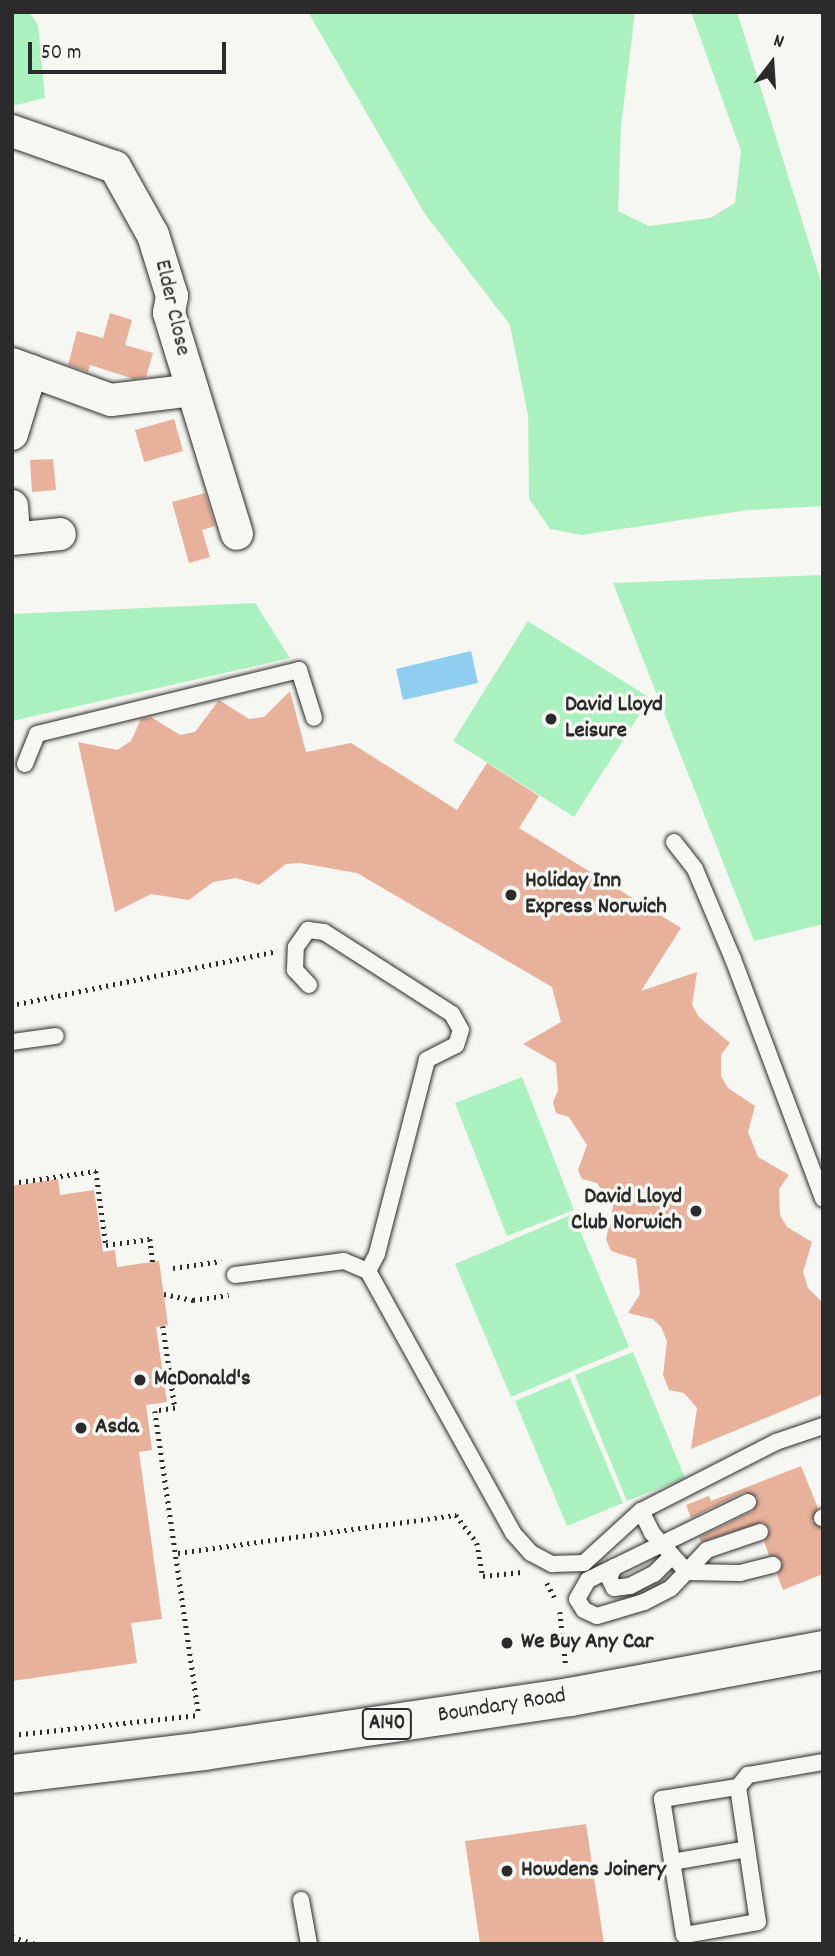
<!DOCTYPE html>
<html>
<head>
<meta charset="utf-8">
<style>
	body { margin:0 }
	#map { position:relative; width:835px; height:1956px; overflow:hidden; background:#f6f6f2; font-family:Dekko,sans-serif }
	div>[style] { position:absolute }
	[style*='--x'] { left:calc(var(--x)*1px); top:calc(var(--y)*1px); width:calc(var(--w)*1px); rotate:calc(var(--a)*1deg) }
	.green>* { inset:0; background:#aaf1bf }
	.water>* { inset:0; background:#8fcef0 }
	.building>* { inset:0; background:#e7b19c }
	.path>* { height:4.5px; margin-top:-2.25px; transform-origin:0; background:repeating-linear-gradient(90deg,#2b2b2b 0 2px,transparent 0 7px) }
	.roads { filter:drop-shadow(0 0 2px #2b2b2b) drop-shadow(0 0 2px #2b2b2b) }
	.lane>* { height:16px; margin:-8px; padding:0 8px; transform-origin:8px; border-radius:8px; background:#f6f6f2 }
	.street>* { height:32px; margin:-16px; padding:0 16px; transform-origin:16px; border-radius:16px; background:#f6f6f2 }
	.highway>* { height:38px; margin:-19px; padding:0 19px; transform-origin:19px; border-radius:19px; background:#f6f6f2 }
	.dots>* { width:19px; height:19px; translate:-50% -50%; box-sizing:border-box; border:4px solid #f6f6f2; border-radius:50% }
	span { translate:-50% -50%; white-space:nowrap; text-align:center; line-height:1.15; -webkit-text-stroke:7px #f6f6f2; paint-order:stroke }
	.shield-label span { padding:2px 5px; background:#f6f6f2; border:2px solid; border-radius:5px; -webkit-text-stroke-width:0 }
	.shield-label { font-size:21px; color:#2b2b2b; font-weight:700 }
	.street-label { font-size:23px; color:#2b2b2b }
	.poi-label { font-size:23px; color:#2b2b2b; font-weight:700 }
	.left { translate:0 -50%; text-align:left }
	.right { translate:-100% -50%; text-align:right }
	.frame { position:absolute; inset:0; border:14px solid #2b2b2b; pointer-events:none }
	.north { position:absolute; left:737px; top:28px; width:70px; height:70px; -webkit-text-stroke:5px #f6f6f2; paint-order:stroke; rotate:17deg; font-size:19px; font-weight:700; line-height:28px; text-align:center; color:#2b2b2b }
	.north::after { content:''; display:block; margin:auto; width:24px; height:32px; background:#2b2b2b; clip-path:polygon(50% 0,100% 100%,50% 72%,0 100%) }
	.scale { position:absolute; left:28px; top:42px; width:198px; height:32px; box-sizing:border-box; border:4px solid #2b2b2b; border-top:0; padding-left:9px; font-size:21px; line-height:24px; white-space:nowrap; color:#2b2b2b; -webkit-text-stroke:5px #f6f6f2; paint-order:stroke }
</style>
</head>
<body>
<div id="map">
	<div class="green">
		<i style="clip-path:polygon(12px 12px,29px 12px,38px 25px,45px 98px,12px 106px)"></i>
		<i style="clip-path:polygon(308px 12px,635px 12px,621px 126px,618px 211px,649px 226px,710px 218px,735px 203px,741px 151px,691px 12px,737px 12px,823px 288px,823px 506px,748px 510px,581px 535px,550px 529px,529px 499px,528px 415px,510px 325px,425px 214px)"></i>
		<i style="clip-path:polygon(823px 575px,823px 924px,754px 941px,613px 583px)"></i>
		<i style="clip-path:polygon(255px 603px,290px 658px,12px 721px,12px 614px)"></i>
		<i style="clip-path:polygon(528px 621px,650px 698px,574px 817px,453px 741px)"></i>
		<i style="clip-path:polygon(522px 1077px,574px 1210px,507px 1236px,455px 1103px)"></i>
		<i style="clip-path:polygon(573px 1214px,629px 1347px,511px 1397px,455px 1264px)"></i>
		<i style="clip-path:polygon(633px 1352px,685px 1478px,627px 1501px,575px 1375px)"></i>
		<i style="clip-path:polygon(570px 1378px,623px 1503px,567px 1526px,515px 1401px)"></i>
	</div>
	<div class="water">
		<i style="clip-path:polygon(471px 651px,478px 683px,403px 700px,396px 669px)"></i>
	</div>
	<div class="building">
		<i style="clip-path:polygon(110px 313px,132px 320px,125px 345px,153px 353px,146px 377px,134px 379px,90px 365px,88px 372px,68px 365px,77px 331px,103px 338px)"></i>
		<i style="clip-path:polygon(174px 419px,183px 451px,144px 462px,135px 430px)"></i>
		<i style="clip-path:polygon(53px 459px,56px 490px,32px 492px,30px 460px)"></i>
		<i style="clip-path:polygon(205px 493px,215px 526px,202px 530px,210px 557px,189px 563px,172px 502px)"></i>
		<i style="clip-path:polygon(290px 691px,306px 752px,351px 743px,457px 810px,487px 763px,539px 796px,519px 828px,681px 928px,641px 991px,697px 972px,692px 1005px,699px 1017px,730px 1043px,721px 1055px,721px 1076px,728px 1088px,755px 1106px,748px 1132px,758px 1157px,789px 1175px,779px 1189px,780px 1215px,787px 1227px,812px 1242px,803px 1272px,808px 1288px,823px 1303px,823px 1394px,691px 1449px,697px 1408px,684px 1393px,669px 1390px,663px 1375px,667px 1341px,661px 1327px,653px 1319px,628px 1313px,640px 1294px,636px 1259px,611px 1251px,606px 1239px,613px 1207px,597px 1183px,582px 1179px,578px 1170px,587px 1145px,569px 1117px,556px 1113px,553px 1102px,558px 1090px,556px 1063px,523px 1044px,561px 1022px,552px 987px,357px 873px,300px 863px,286px 864px,259px 885px,236px 878px,213px 882px,189px 900px,151px 894px,115px 912px,78px 742px,117px 750px,131px 741px,141px 719px,151px 717px,180px 735px,195px 732px,219px 700px,249px 719px,264px 717px)"></i>
		<i style="clip-path:polygon(58px 1179px,60px 1195px,94px 1190px,103px 1252px,115px 1250px,117px 1267px,159px 1261px,168px 1325px,156px 1327px,167px 1402px,146px 1405px,152px 1450px,139px 1452px,162px 1619px,131px 1623px,137px 1663px,12px 1681px,12px 1186px)"></i>
		<i style="clip-path:polygon(801px 1466px,818px 1508px,812px 1521px,823px 1528px,823px 1574px,783px 1590px,777px 1574px,783px 1562px,769px 1555px,764px 1542px,770px 1529px,763px 1522px,701px 1542px,699px 1537px,753px 1511px,758px 1498px,744px 1492px,691px 1518px,686px 1505px,709px 1496px,711px 1501px)"></i>
		<i style="clip-path:polygon(586px 1824px,604px 1944px,480px 1944px,465px 1841px)"></i>
	</div>
	<div class="path">
		<i style="--x:17;--y:1004;--w:266;--a:-11.5"></i>
		<i style="--x:12;--y:1183;--w:85;--a:-8.1"></i>
		<i style="--x:96;--y:1171;--w:75;--a:82.3"></i>
		<i style="--x:106;--y:1245;--w:44;--a:-7.8"></i>
		<i style="--x:150;--y:1239;--w:23;--a:83"></i>
		<i style="--x:173;--y:1268;--w:49;--a:-8.3"></i>
		<i style="--x:164;--y:1294;--w:30;--a:12"></i>
		<i style="--x:193;--y:1300;--w:36;--a:-8"></i>
		<i style="--x:163;--y:1326;--w:83;--a:81.7"></i>
		<i style="--x:175;--y:1408;--w:20;--a:171"></i>
		<i style="--x:155;--y:1411;--w:307;--a:81.8"></i>
		<i style="--x:178;--y:1553;--w:281;--a:-7.8"></i>
		<i style="--x:456;--y:1515;--w:35;--a:53"></i>
		<i style="--x:477;--y:1543;--w:34;--a:80"></i>
		<i style="--x:483;--y:1576;--w:39;--a:-6"></i>
		<i style="--x:547;--y:1583;--w:19;--a:62"></i>
		<i style="--x:560;--y:1612;--w:54;--a:83.7"></i>
		<i style="--x:12;--y:1735;--w:188;--a:-6.1"></i>
		<i style="--x:12;--y:1937;--w:24;--a:17"></i>
	</div>
	<div class="roads">
		<div class="lane">
			<i style="--x:25;--y:764;--w:32;--a:-68"></i>
			<i style="--x:37;--y:734;--w:270;--a:-13.7"></i>
			<i style="--x:299;--y:670;--w:50;--a:72.6"></i>
			<i style="--x:674;--y:842;--w:34;--a:52"></i>
			<i style="--x:695;--y:869;--w:98;--a:67.1"></i>
			<i style="--x:733;--y:959;--w:256;--a:69.4"></i>
			<i style="--x:309;--y:985;--w:21;--a:-133"></i>
			<i style="--x:295;--y:970;--w:23;--a:-88"></i>
			<i style="--x:296;--y:947;--w:21;--a:-55"></i>
			<i style="--x:308;--y:930;--w:16;--a:7"></i>
			<i style="--x:324;--y:932;--w:152;--a:32.6"></i>
			<i style="--x:452;--y:1014;--w:18;--a:61"></i>
			<i style="--x:461;--y:1030;--w:16;--a:108"></i>
			<i style="--x:456;--y:1045;--w:33;--a:153"></i>
			<i style="--x:427;--y:1060;--w:200;--a:104.5"></i>
			<i style="--x:377;--y:1254;--w:19;--a:118"></i>
			<i style="--x:12;--y:1042;--w:44;--a:-7.8"></i>
			<i style="--x:235;--y:1275;--w:110;--a:-7.3"></i>
			<i style="--x:344;--y:1261;--w:26;--a:23"></i>
			<i style="--x:368;--y:1271;--w:299;--a:61"></i>
			<i style="--x:513;--y:1533;--w:27;--a:48"></i>
			<i style="--x:531;--y:1553;--w:24;--a:28"></i>
			<i style="--x:552;--y:1564;--w:32;--a:-2"></i>
			<i style="--x:584;--y:1563;--w:77;--a:-42.4"></i>
			<i style="--x:641;--y:1511;--w:152;--a:-27.1"></i>
			<i style="--x:776;--y:1442;--w:50;--a:-18.8"></i>
			<i style="--x:748;--y:1502;--w:178;--a:154"></i>
			<i style="--x:588;--y:1580;--w:22;--a:120"></i>
			<i style="--x:577;--y:1599;--w:13;--a:58"></i>
			<i style="--x:584;--y:1610;--w:14;--a:25"></i>
			<i style="--x:597;--y:1616;--w:49;--a:-16.6"></i>
			<i style="--x:644;--y:1602;--w:30;--a:-27"></i>
			<i style="--x:671;--y:1588;--w:52;--a:-46.5"></i>
			<i style="--x:707;--y:1550;--w:56;--a:-18.8"></i>
			<i style="--x:641;--y:1511;--w:25;--a:63"></i>
			<i style="--x:652;--y:1533;--w:52;--a:48.1"></i>
			<i style="--x:687;--y:1572;--w:53;--a:1.1"></i>
			<i style="--x:740;--y:1573;--w:34;--a:-14"></i>
			<i style="--x:822;--y:1518;--w:1;--a:-45"></i>
			<i style="--x:614;--y:1567;--w:12;--a:114"></i>
			<i style="--x:609;--y:1578;--w:11;--a:63"></i>
			<i style="--x:614;--y:1588;--w:16;--a:-7"></i>
			<i style="--x:630;--y:1586;--w:27;--a:-27"></i>
			<i style="--x:654;--y:1574;--w:25;--a:-45"></i>
			<i style="--x:738;--y:1787;--w:136;--a:81.6"></i>
			<i style="--x:758;--y:1922;--w:75;--a:170"></i>
			<i style="--x:684;--y:1935;--w:138;--a:-99.2"></i>
			<i style="--x:662;--y:1799;--w:77;--a:-9"></i>
			<i style="--x:738;--y:1787;--w:16;--a:-50"></i>
			<i style="--x:748;--y:1775;--w:76;--a:-9.8"></i>
			<i style="--x:672;--y:1862;--w:76;--a:-9.8"></i>
			<i style="--x:301;--y:1900;--w:45;--a:79.7"></i>
		</div>
		<div class="street">
			<i style="--x:12;--y:131;--w:109;--a:19.3"></i>
			<i style="--x:115;--y:167;--w:78;--a:60.8"></i>
			<i style="--x:153;--y:235;--w:64;--a:72.7"></i>
			<i style="--x:172;--y:296;--w:17;--a:100"></i>
			<i style="--x:169;--y:313;--w:231;--a:72.9"></i>
			<i style="--x:12;--y:364;--w:105;--a:20"></i>
			<i style="--x:111;--y:400;--w:82;--a:-7"></i>
			<i style="--x:12;--y:434;--w:66;--a:-73.2"></i>
			<i style="--x:12;--y:506;--w:32;--a:86"></i>
			<i style="--x:12;--y:539;--w:48;--a:-5.9"></i>
		</div>
		<div class="highway">
			<i style="--x:12;--y:1774;--w:193;--a:-6.8"></i>
			<i style="--x:204;--y:1751;--w:370;--a:-8.4"></i>
			<i style="--x:570;--y:1697;--w:257;--a:-10.5"></i>
		</div>
	</div>
	<div class="dots">
		<i style="left:551px;top:719px;background:#2b2b2b"></i>
		<i style="left:511px;top:895px;background:#2b2b2b"></i>
		<i style="left:696px;top:1211px;background:#2b2b2b"></i>
		<i style="left:140px;top:1380px;background:#2b2b2b"></i>
		<i style="left:81px;top:1428px;background:#2b2b2b"></i>
		<i style="left:507px;top:1643px;background:#2b2b2b"></i>
		<i style="left:507px;top:1871px;background:#2b2b2b"></i>
	</div>
	<div class="shield-label">
		<span style="left:387px;top:1724px">A140</span>
	</div>
	<div class="street-label">
		<span style="left:171px;top:308px;rotate:77deg">Elder Close</span>
		<span style="left:502px;top:1707px;rotate:-9deg">Boundary Road</span>
	</div>
	<div class="poi-label">
		<span class="left" style="left:565px;top:719px">David Lloyd<br>Leisure</span>
		<span class="left" style="left:525px;top:895px">Holiday Inn<br>Express Norwich</span>
		<span class="right" style="left:682px;top:1211px">David Lloyd<br>Club Norwich</span>
		<span class="left" style="left:154px;top:1380px">McDonald's</span>
		<span class="left" style="left:95px;top:1428px">Asda</span>
		<span class="left" style="left:521px;top:1643px">We Buy Any Car</span>
		<span class="left" style="left:521px;top:1871px">Howdens Joinery</span>
	</div>
	<div class="frame"></div>
	<div class="north">N</div>
	<div class="scale">50 m</div>
</div>
</body>
</html>
